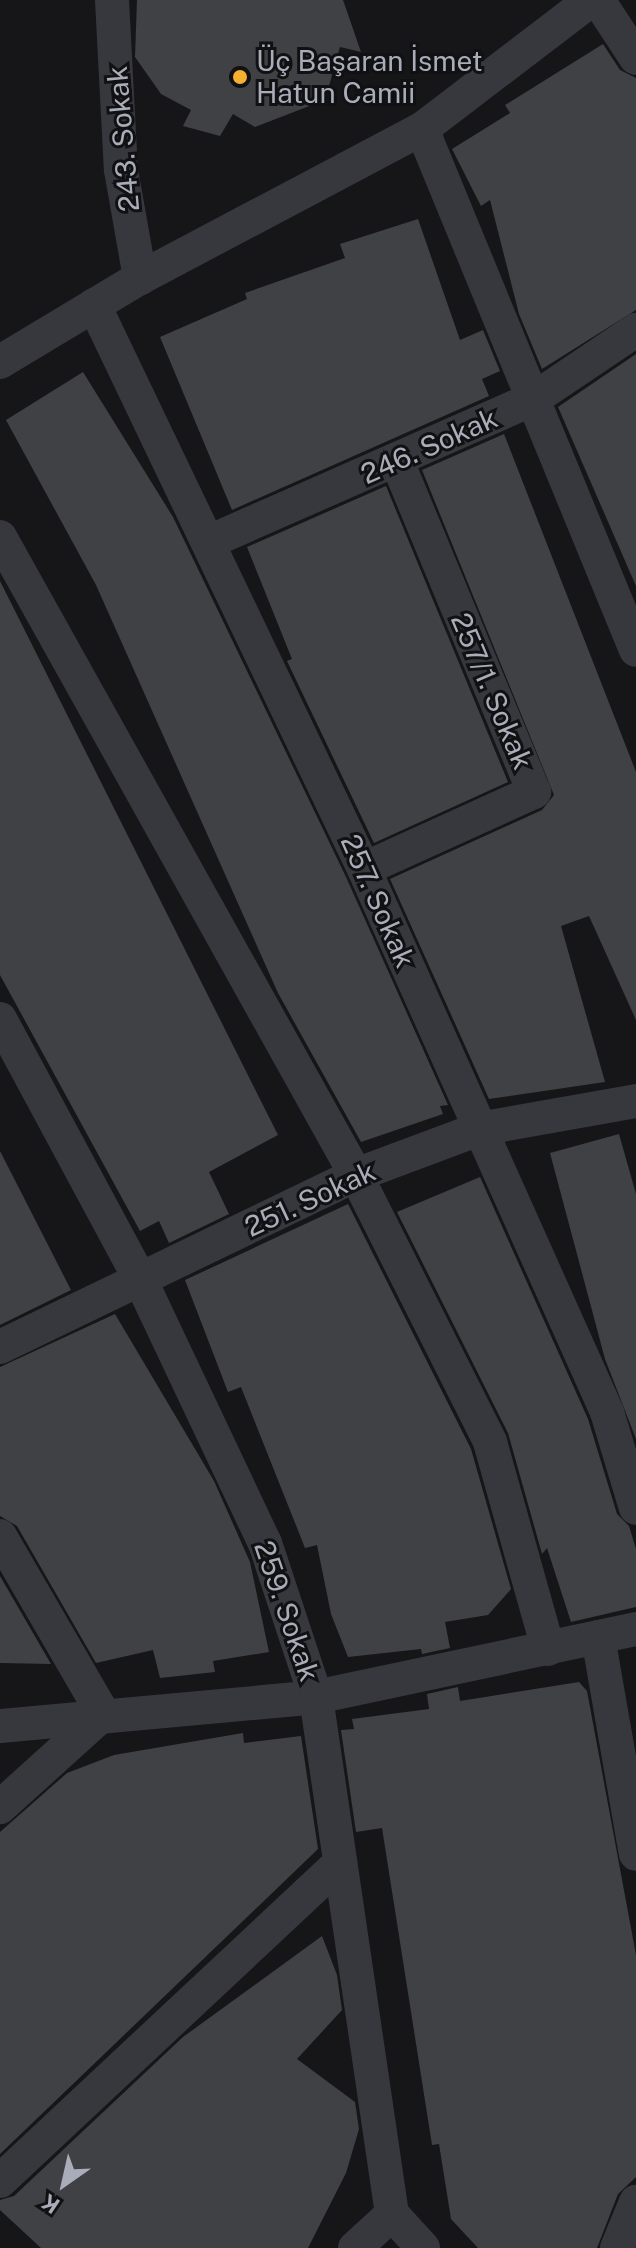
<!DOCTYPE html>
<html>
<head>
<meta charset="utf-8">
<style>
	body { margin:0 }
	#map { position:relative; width:636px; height:2248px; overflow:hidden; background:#161618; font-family:"Public Sans",sans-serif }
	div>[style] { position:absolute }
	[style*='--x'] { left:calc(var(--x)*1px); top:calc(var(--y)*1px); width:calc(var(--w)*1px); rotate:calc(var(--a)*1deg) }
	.building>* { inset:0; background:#404145 }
	.minor>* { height:34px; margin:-17px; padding:0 17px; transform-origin:17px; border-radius:17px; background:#37383e }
	.dots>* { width:22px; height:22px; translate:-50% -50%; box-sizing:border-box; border:4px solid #111113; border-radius:50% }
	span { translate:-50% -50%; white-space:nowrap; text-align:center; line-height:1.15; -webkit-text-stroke:6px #111113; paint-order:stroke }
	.poi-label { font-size:28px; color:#a8adb9 }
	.left { translate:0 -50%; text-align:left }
	.street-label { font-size:28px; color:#a8adb9 }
	.north { position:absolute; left:24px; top:2144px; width:80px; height:80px; -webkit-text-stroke:6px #111113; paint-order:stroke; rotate:214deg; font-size:22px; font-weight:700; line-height:32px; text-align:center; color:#a8adb9 }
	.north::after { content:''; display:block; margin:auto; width:28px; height:36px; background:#a8adb9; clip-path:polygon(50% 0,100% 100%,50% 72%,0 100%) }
</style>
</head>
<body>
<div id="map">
	<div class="building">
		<i style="clip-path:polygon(137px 0,343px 0,361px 52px,340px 47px,325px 100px,255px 127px,233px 114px,220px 136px,183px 126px,191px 110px,161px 94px,135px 57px)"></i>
		<i style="clip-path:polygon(603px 44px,620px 70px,636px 78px,636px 310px,542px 369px,519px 314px,490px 200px,481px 206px,452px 149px,510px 113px,505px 105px)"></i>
		<i style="clip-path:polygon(418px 219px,460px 340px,483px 330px,500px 371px,482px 379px,489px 396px,232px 510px,160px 337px,247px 299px,245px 293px,345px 258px,340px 244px)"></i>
		<i style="clip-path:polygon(636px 354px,636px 586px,558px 407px)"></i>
		<i style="clip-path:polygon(83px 372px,173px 517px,346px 877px,448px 1105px,440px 1106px,443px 1114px,361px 1142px,278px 993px,96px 585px,6px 420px)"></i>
		<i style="clip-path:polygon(504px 434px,636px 772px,636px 1020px,589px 916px,561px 926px,605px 1082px,489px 1099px,390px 879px,542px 810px,554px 795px,422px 470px)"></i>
		<i style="clip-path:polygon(386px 486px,508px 782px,374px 843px,287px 661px,292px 659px,247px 547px)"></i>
		<i style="clip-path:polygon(0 581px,278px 1135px,209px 1172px,229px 1214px,169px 1243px,159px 1221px,140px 1231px,0 975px)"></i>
		<i style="clip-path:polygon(619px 1134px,636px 1194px,636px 1439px,605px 1359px,550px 1153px)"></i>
		<i style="clip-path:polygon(0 1151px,71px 1290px,0 1325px)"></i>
		<i style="clip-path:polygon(480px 1177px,588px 1419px,617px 1514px,629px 1526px,636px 1549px,636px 1607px,571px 1622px,547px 1548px,542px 1554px,508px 1433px,397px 1212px)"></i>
		<i style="clip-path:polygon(348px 1204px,471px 1449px,511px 1589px,488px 1615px,445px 1622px,450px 1648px,422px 1654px,421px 1649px,348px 1657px,331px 1614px,317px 1545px,305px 1548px,241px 1387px,228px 1392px,185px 1280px)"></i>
		<i style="clip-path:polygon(115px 1314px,214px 1481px,250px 1562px,269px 1652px,213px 1661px,215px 1672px,160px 1678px,153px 1650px,96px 1663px,17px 1526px,0 1516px,0 1367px)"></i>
		<i style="clip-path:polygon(0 1576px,51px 1664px,0 1663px)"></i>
		<i style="clip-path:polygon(579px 1682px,587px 1691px,636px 1955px,636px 2177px,618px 2194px,597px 2248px,478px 2248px,451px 2219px,439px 2144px,432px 2145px,382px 1828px,356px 1832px,341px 1730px,354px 1729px,352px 1719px,429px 1709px,427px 1694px,458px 1687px,460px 1701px)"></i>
		<i style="clip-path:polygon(243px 1733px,244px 1743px,301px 1736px,318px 1849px,0 2154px,0 1832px,67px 1773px,114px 1755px)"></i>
		<i style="clip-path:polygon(322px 1936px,337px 1975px,342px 2010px,297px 2059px,355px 2102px,359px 2129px,346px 2173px,308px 2248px,41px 2248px,0 2210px,0 2200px,14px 2196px,183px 2037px)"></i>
	</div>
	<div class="minor">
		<i style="--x:112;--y:0;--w:170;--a:87"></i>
		<i style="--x:121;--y:170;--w:110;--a:80"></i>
		<i style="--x:598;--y:0;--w:69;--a:56.8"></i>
		<i style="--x:422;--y:129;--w:563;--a:67.67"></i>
		<i style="--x:94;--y:305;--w:625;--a:64.42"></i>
		<i style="--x:364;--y:869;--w:595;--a:65.89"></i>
		<i style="--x:607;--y:1412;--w:100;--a:73.2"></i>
		<i style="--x:0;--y:362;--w:163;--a:-31"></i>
		<i style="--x:140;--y:278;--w:319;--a:-27.9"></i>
		<i style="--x:422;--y:129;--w:213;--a:-37.4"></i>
		<i style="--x:0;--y:537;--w:731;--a:60.84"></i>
		<i style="--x:356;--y:1175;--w:299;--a:63.3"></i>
		<i style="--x:490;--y:1442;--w:215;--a:74.3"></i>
		<i style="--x:211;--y:541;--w:354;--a:-23.8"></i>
		<i style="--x:535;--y:398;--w:122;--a:-34"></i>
		<i style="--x:364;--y:869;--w:187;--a:-24.4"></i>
		<i style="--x:534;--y:792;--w:358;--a:-112.5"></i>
		<i style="--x:0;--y:1019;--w:295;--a:61.7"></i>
		<i style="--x:140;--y:1279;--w:292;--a:64.7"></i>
		<i style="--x:265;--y:1543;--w:162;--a:71.7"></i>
		<i style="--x:316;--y:1697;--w:523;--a:81.64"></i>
		<i style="--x:392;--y:2214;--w:46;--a:47.6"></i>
		<i style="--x:0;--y:1347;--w:395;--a:-25.8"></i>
		<i style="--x:356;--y:1175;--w:131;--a:-20.5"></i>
		<i style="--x:479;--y:1129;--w:159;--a:-10.1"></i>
		<i style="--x:0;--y:1536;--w:206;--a:59.9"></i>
		<i style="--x:103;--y:1714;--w:139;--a:137.9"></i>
		<i style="--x:598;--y:1637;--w:220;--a:80.1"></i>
		<i style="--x:0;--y:1726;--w:317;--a:-5.2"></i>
		<i style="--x:316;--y:1697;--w:327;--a:-12"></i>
		<i style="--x:0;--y:2181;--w:466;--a:-43.1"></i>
		<i style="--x:355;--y:2248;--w:50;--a:-42.6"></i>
		<i style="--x:617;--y:2248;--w:50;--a:-67.6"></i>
	</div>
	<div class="dots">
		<i style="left:240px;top:77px;background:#f6b031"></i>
	</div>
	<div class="poi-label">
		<span class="left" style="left:256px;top:77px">Üç Başaran İsmet<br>Hatun Camii</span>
	</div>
	<div class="street-label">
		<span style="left:123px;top:139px;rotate:-95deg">243. Sokak</span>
		<span style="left:429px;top:446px;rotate:-24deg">246. Sokak</span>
		<span style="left:492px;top:691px;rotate:67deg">257/1. Sokak</span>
		<span style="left:378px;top:901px;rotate:66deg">257. Sokak</span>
		<span style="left:310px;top:1199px;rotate:-25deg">251. Sokak</span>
		<span style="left:287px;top:1611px;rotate:71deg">259. Sokak</span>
	</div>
	<div class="north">K</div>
</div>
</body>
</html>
